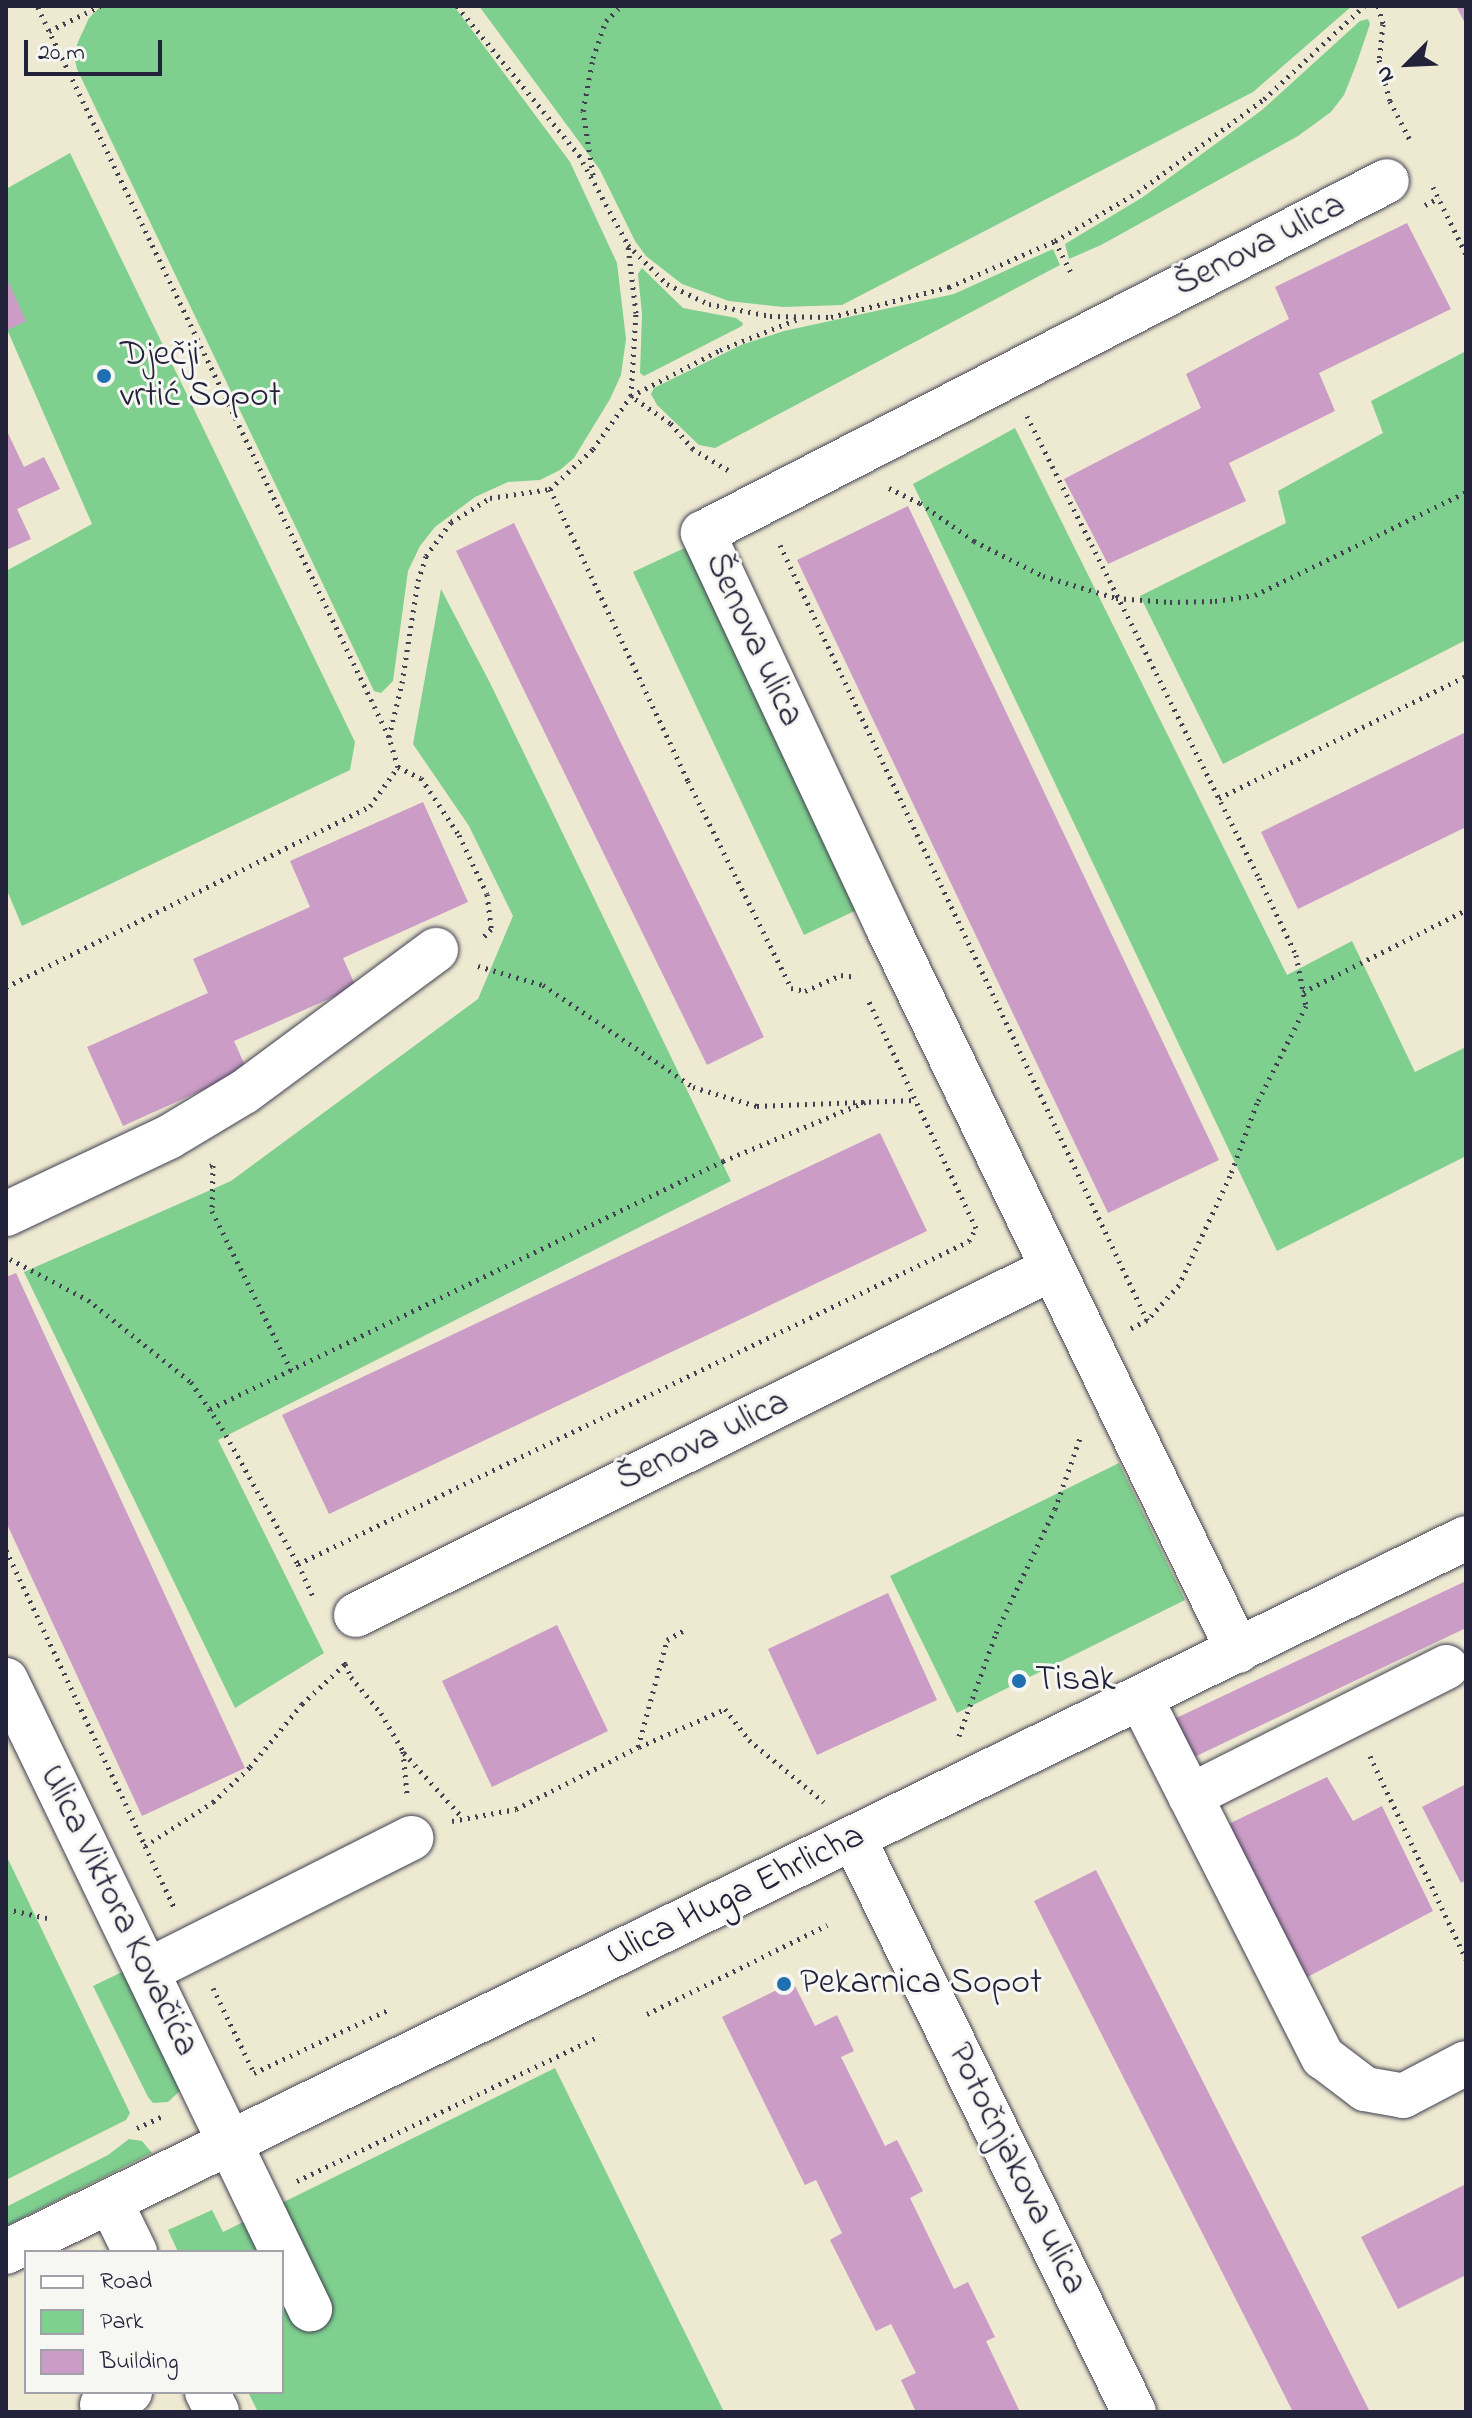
<!DOCTYPE html>
<html>
<head>
<meta charset="utf-8">
<style>
	body { margin:0 }
	#map { position:relative; width:1472px; height:2418px; overflow:hidden; background:#eee9d1; font-family:"Indie Flower",sans-serif }
	div>[style] { position:absolute }
	[style*='--x'] { left:calc(var(--x)*1px); top:calc(var(--y)*1px); width:calc(var(--w)*1px); rotate:calc(var(--a)*1deg) }
	.green>* { inset:0; background:#7fcf8e }
	.building>* { inset:0; background:#ca9cc6 }
	.path>* { height:5px; margin-top:-2.5px; transform-origin:0; background:repeating-linear-gradient(90deg,#414052 0 2px,transparent 0 8px) }
	.roads { filter:drop-shadow(0 0 2px #414052) drop-shadow(0 0 2px #414052) }
	.minor>* { height:44px; margin:-22px; padding:0 22px; transform-origin:22px; border-radius:22px; background:#fff }
	.dots>* { width:22px; height:22px; translate:-50% -50%; box-sizing:border-box; border:4px solid #f6f6f2; border-radius:50% }
	span { translate:-50% -50%; white-space:nowrap; text-align:center; line-height:1.15; -webkit-text-stroke:6px #f6f6f2; paint-order:stroke }
	.street-label { font-size:36px; color:#22223b }
	.poi-label { font-size:36px; color:#22223b }
	.left { translate:0 -50%; text-align:left }
	.frame { position:absolute; inset:0; border:8px solid #22223b; pointer-events:none }
	.legend { position:absolute; left:24px; top:2250px; width:260px; height:144px; box-sizing:border-box; background:#f6f6f2; border:2px solid #a1a1a9; margin:0; padding:10px 14px; list-style:none; font-size:24px; color:#22223b }
	.legend li { display:flex; align-items:center; gap:16px; height:40px }
	.legend b { width:40px; border:2px solid #a1a1a9 }
	.north { position:absolute; left:1368px; top:24px; width:80px; height:80px; -webkit-text-stroke:6px #f6f6f2; paint-order:stroke; rotate:246deg; font-size:22px; font-weight:700; line-height:32px; text-align:center; color:#22223b }
	.north::after { content:''; display:block; margin:auto; width:28px; height:36px; background:#22223b; clip-path:polygon(50% 0,100% 100%,50% 72%,0 100%) }
	.scale { position:absolute; left:24px; top:40px; width:138px; height:36px; box-sizing:border-box; border:4px solid #22223b; border-top:0; padding-left:10px; font-size:24px; line-height:28px; white-space:nowrap; color:#22223b; -webkit-text-stroke:6px #f6f6f2; paint-order:stroke }
</style>
</head>
<body>
<div id="map">
	<div class="green">
		<i style="clip-path:polygon(101px 6px,454px 6px,570px 162px,617px 263px,626px 339px,621px 375px,610px 399px,574px 458px,560px 470px,540px 480px,508px 482px,475px 497px,435px 527px,420px 546px,408px 571px,393px 681px,381px 693px,374px 691px,77px 69px,74px 55px,78px 42px,89px 18px)"></i>
		<i style="clip-path:polygon(479px 6px,1352px 6px,1253px 92px,842px 305px,783px 307px,729px 301px,682px 284px,646px 256px,635px 241px,600px 170px)"></i>
		<i style="clip-path:polygon(1368px 19px,1370px 24px,1356px 65px,1344px 95px,1331px 112px,1298px 136px,1101px 245px,1069px 259px,1065px 244px,1143px 197px,1262px 110px,1360px 21px)"></i>
		<i style="clip-path:polygon(70px 153px,355px 742px,350px 770px,22px 926px,6px 888px,6px 571px,92px 524px,6px 327px,6px 189px)"></i>
		<i style="clip-path:polygon(1053px 249px,1060px 265px,715px 448px,699px 445px,657px 405px,651px 394px,654px 388px,741px 345px,784px 331px,954px 294px)"></i>
		<i style="clip-path:polygon(642px 268px,683px 308px,736px 318px,743px 323px,742px 326px,644px 376px,640px 373px,642px 314px,638px 274px)"></i>
		<i style="clip-path:polygon(1466px 351px,1466px 640px,1223px 764px,1140px 596px,1286px 523px,1278px 491px,1383px 433px,1371px 401px)"></i>
		<i style="clip-path:polygon(1015px 428px,1287px 975px,1352px 941px,1415px 1072px,1466px 1047px,1466px 1156px,1277px 1251px,913px 484px)"></i>
		<i style="clip-path:polygon(691px 545px,863px 907px,804px 935px,633px 572px)"></i>
		<i style="clip-path:polygon(441px 589px,490px 683px,731px 1181px,218px 1440px,324px 1653px,235px 1708px,24px 1272px,231px 1181px,478px 999px,513px 916px,469px 826px,413px 744px)"></i>
		<i style="clip-path:polygon(1119px 1463px,1185px 1600px,957px 1713px,890px 1576px)"></i>
		<i style="clip-path:polygon(6px 1855px,130px 2113px,126px 2120px,6px 2180px)"></i>
		<i style="clip-path:polygon(124px 1971px,182px 2089px,168px 2102px,153px 2103px,148px 2097px,93px 1986px)"></i>
		<i style="clip-path:polygon(555px 2068px,724px 2412px,258px 2412px,248px 2392px,282px 2392px,282px 2252px,178px 2252px,168px 2230px,212px 2210px,223px 2232px)"></i>
		<i style="clip-path:polygon(129px 2139px,142px 2141px,152px 2153px,6px 2226px,6px 2207px,108px 2155px)"></i>
	</div>
	<div class="building">
		<i style="clip-path:polygon(1456px 6px,1466px 6px,1466px 25px)"></i>
		<i style="clip-path:polygon(1407px 223px,1451px 309px,1319px 373px,1335px 411px,1229px 463px,1246px 501px,1108px 564px,1064px 479px,1201px 408px,1186px 374px,1289px 319px,1275px 287px)"></i>
		<i style="clip-path:polygon(6px 277px,26px 321px,6px 331px)"></i>
		<i style="clip-path:polygon(6px 429px,24px 467px,44px 457px,60px 489px,17px 509px,31px 539px,6px 550px)"></i>
		<i style="clip-path:polygon(908px 506px,1219px 1160px,1108px 1213px,797px 560px)"></i>
		<i style="clip-path:polygon(514px 523px,764px 1037px,707px 1065px,456px 551px)"></i>
		<i style="clip-path:polygon(1466px 732px,1466px 827px,1298px 909px,1261px 832px)"></i>
		<i style="clip-path:polygon(423px 802px,468px 902px,343px 958px,356px 987px,234px 1041px,247px 1070px,123px 1126px,87px 1047px,208px 993px,193px 959px,310px 907px,290px 861px)"></i>
		<i style="clip-path:polygon(880px 1133px,927px 1231px,329px 1514px,282px 1415px)"></i>
		<i style="clip-path:polygon(16px 1273px,245px 1768px,142px 1816px,6px 1522px,6px 1277px)"></i>
		<i style="clip-path:polygon(1466px 1581px,1466px 1628px,1188px 1760px,1170px 1721px)"></i>
		<i style="clip-path:polygon(888px 1593px,937px 1700px,817px 1755px,768px 1649px)"></i>
		<i style="clip-path:polygon(557px 1625px,608px 1731px,492px 1787px,442px 1681px)"></i>
		<i style="clip-path:polygon(1327px 1777px,1353px 1821px,1382px 1806px,1433px 1911px,1298px 1982px,1220px 1828px)"></i>
		<i style="clip-path:polygon(1466px 1784px,1466px 1880px,1461px 1883px,1422px 1807px)"></i>
		<i style="clip-path:polygon(1096px 1870px,1370px 2412px,1293px 2412px,1034px 1901px)"></i>
		<i style="clip-path:polygon(793px 1982px,815px 2026px,837px 2015px,854px 2051px,841px 2057px,885px 2146px,897px 2140px,923px 2191px,910px 2198px,954px 2289px,968px 2282px,995px 2337px,986px 2341px,1020px 2412px,916px 2412px,901px 2380px,916px 2373px,891px 2324px,876px 2331px,830px 2240px,842px 2233px,816px 2180px,805px 2185px,722px 2017px)"></i>
		<i style="clip-path:polygon(1466px 2184px,1466px 2275px,1398px 2309px,1361px 2237px)"></i>
	</div>
	<div class="path">
		<i style="--x:457;--y:6;--w:193;--a:50.7"></i>
		<i style="--x:579;--y:155;--w:102;--a:61.4"></i>
		<i style="--x:628;--y:245;--w:55;--a:45"></i>
		<i style="--x:667;--y:284;--w:47;--a:25.5"></i>
		<i style="--x:709;--y:304;--w:62;--a:11.1"></i>
		<i style="--x:770;--y:316;--w:61;--a:0.9"></i>
		<i style="--x:831;--y:317;--w:122;--a:-14.3"></i>
		<i style="--x:949;--y:287;--w:116;--a:-23.5"></i>
		<i style="--x:1055;--y:241;--w:96;--a:-30.6"></i>
		<i style="--x:1138;--y:192;--w:157;--a:-36.4"></i>
		<i style="--x:1264;--y:99;--w:137;--a:-42.9"></i>
		<i style="--x:1378;--y:6;--w:19;--a:74"></i>
		<i style="--x:1383;--y:24;--w:36;--a:96"></i>
		<i style="--x:1379;--y:60;--w:42;--a:75"></i>
		<i style="--x:1390;--y:101;--w:46;--a:62.9"></i>
		<i style="--x:49;--y:31;--w:57;--a:-26.1"></i>
		<i style="--x:593;--y:175;--w:65;--a:-98.9"></i>
		<i style="--x:583;--y:111;--w:54;--a:-79.3"></i>
		<i style="--x:593;--y:58;--w:39;--a:-71"></i>
		<i style="--x:606;--y:21;--w:21;--a:-45"></i>
		<i style="--x:1433;--y:187;--w:75;--a:63.8"></i>
		<i style="--x:1425;--y:205;--w:16;--a:-27"></i>
		<i style="--x:1055;--y:241;--w:34;--a:63"></i>
		<i style="--x:1027;--y:416;--w:517;--a:63.34"></i>
		<i style="--x:1259;--y:878;--w:85;--a:64.3"></i>
		<i style="--x:1296;--y:955;--w:52;--a:78.9"></i>
		<i style="--x:1306;--y:1006;--w:109;--a:116.8"></i>
		<i style="--x:1257;--y:1103;--w:78;--a:110.3"></i>
		<i style="--x:1230;--y:1176;--w:120;--a:115.1"></i>
		<i style="--x:1179;--y:1285;--w:47;--a:132.4"></i>
		<i style="--x:1147;--y:1320;--w:18;--a:153"></i>
		<i style="--x:728;--y:470;--w:41;--a:-149"></i>
		<i style="--x:693;--y:449;--w:35;--a:-131"></i>
		<i style="--x:670;--y:423;--w:47;--a:-145.3"></i>
		<i style="--x:631;--y:396;--w:100;--a:-27.3"></i>
		<i style="--x:720;--y:350;--w:86;--a:-21.8"></i>
		<i style="--x:889;--y:488;--w:34;--a:26"></i>
		<i style="--x:920;--y:503;--w:66;--a:35.1"></i>
		<i style="--x:974;--y:541;--w:77;--a:26.9"></i>
		<i style="--x:1043;--y:576;--w:76;--a:16.8"></i>
		<i style="--x:1116;--y:598;--w:54;--a:4.2"></i>
		<i style="--x:1170;--y:602;--w:45;--a:-1.3"></i>
		<i style="--x:1215;--y:601;--w:40;--a:-8.5"></i>
		<i style="--x:1255;--y:595;--w:235;--a:-26"></i>
		<i style="--x:550;--y:489;--w:59;--a:-42.9"></i>
		<i style="--x:593;--y:449;--w:65;--a:-54.4"></i>
		<i style="--x:631;--y:396;--w:83;--a:-86.6"></i>
		<i style="--x:636;--y:313;--w:67;--a:-96.8"></i>
		<i style="--x:780;--y:545;--w:858;--a:64.66"></i>
		<i style="--x:389;--y:737;--w:56;--a:-76.5"></i>
		<i style="--x:402;--y:683;--w:103;--a:-81.1"></i>
		<i style="--x:418;--y:581;--w:26;--a:-72"></i>
		<i style="--x:426;--y:556;--w:42;--a:-53.7"></i>
		<i style="--x:451;--y:522;--w:46;--a:-31.6"></i>
		<i style="--x:490;--y:498;--w:61;--a:-8.5"></i>
		<i style="--x:550;--y:489;--w:323;--a:64.7"></i>
		<i style="--x:688;--y:781;--w:231;--a:63.5"></i>
		<i style="--x:791;--y:988;--w:14;--a:12"></i>
		<i style="--x:805;--y:991;--w:39;--a:-24"></i>
		<i style="--x:841;--y:975;--w:16;--a:7"></i>
		<i style="--x:398;--y:767;--w:25;--a:26"></i>
		<i style="--x:421;--y:778;--w:69;--a:56.3"></i>
		<i style="--x:459;--y:835;--w:65;--a:64.6"></i>
		<i style="--x:487;--y:894;--w:35;--a:83"></i>
		<i style="--x:491;--y:929;--w:16;--a:133"></i>
		<i style="--x:1219;--y:798;--w:275;--a:-26.3"></i>
		<i style="--x:478;--y:966;--w:68;--a:16.3"></i>
		<i style="--x:543;--y:985;--w:181;--a:34.2"></i>
		<i style="--x:693;--y:1087;--w:67;--a:16.5"></i>
		<i style="--x:757;--y:1106;--w:158;--a:-2.2"></i>
		<i style="--x:6;--y:987;--w:407;--a:-26.4"></i>
		<i style="--x:370;--y:806;--w:48;--a:-54.3"></i>
		<i style="--x:398;--y:767;--w:31;--a:-107"></i>
		<i style="--x:389;--y:737;--w:811;--a:-115.71"></i>
		<i style="--x:1303;--y:992;--w:182;--a:-26.7"></i>
		<i style="--x:210;--y:1166;--w:3;--a:-18"></i>
		<i style="--x:213;--y:1165;--w:46;--a:91.2"></i>
		<i style="--x:212;--y:1211;--w:178;--a:63.6"></i>
		<i style="--x:10;--y:1259;--w:88;--a:27.7"></i>
		<i style="--x:88;--y:1300;--w:132;--a:38.5"></i>
		<i style="--x:191;--y:1382;--w:55;--a:56"></i>
		<i style="--x:222;--y:1428;--w:156;--a:60.8"></i>
		<i style="--x:298;--y:1564;--w:745;--a:-25.7"></i>
		<i style="--x:969;--y:1241;--w:15;--a:-62"></i>
		<i style="--x:976;--y:1228;--w:252;--a:-115.3"></i>
		<i style="--x:210;--y:1409;--w:570;--a:-25.8"></i>
		<i style="--x:723;--y:1161;--w:154;--a:-22.6"></i>
		<i style="--x:6;--y:1550;--w:327;--a:64.8"></i>
		<i style="--x:145;--y:1846;--w:81;--a:-32.9"></i>
		<i style="--x:213;--y:1802;--w:51;--a:-43.4"></i>
		<i style="--x:250;--y:1767;--w:82;--a:-50.5"></i>
		<i style="--x:302;--y:1704;--w:59;--a:-42.9"></i>
		<i style="--x:345;--y:1664;--w:6;--a:-121"></i>
		<i style="--x:298;--y:1564;--w:38;--a:65"></i>
		<i style="--x:345;--y:1664;--w:14;--a:65"></i>
		<i style="--x:351;--y:1677;--w:47;--a:50.2"></i>
		<i style="--x:381;--y:1713;--w:44;--a:59.9"></i>
		<i style="--x:403;--y:1751;--w:43;--a:84.7"></i>
		<i style="--x:959;--y:1736;--w:109;--a:-70.2"></i>
		<i style="--x:996;--y:1633;--w:137;--a:-64.6"></i>
		<i style="--x:1055;--y:1509;--w:78;--a:-70.6"></i>
		<i style="--x:639;--y:1747;--w:94;--a:-23.8"></i>
		<i style="--x:725;--y:1709;--w:39;--a:52"></i>
		<i style="--x:749;--y:1740;--w:97;--a:39.6"></i>
		<i style="--x:404;--y:1753;--w:86;--a:47.8"></i>
		<i style="--x:1370;--y:1756;--w:225;--a:64.7"></i>
		<i style="--x:452;--y:1821;--w:65;--a:-10.6"></i>
		<i style="--x:516;--y:1809;--w:137;--a:-26.9"></i>
		<i style="--x:638;--y:1747;--w:111;--a:-74.8"></i>
		<i style="--x:667;--y:1640;--w:22;--a:-30"></i>
		<i style="--x:145;--y:1846;--w:68;--a:64.6"></i>
		<i style="--x:6;--y:1909;--w:42;--a:12.4"></i>
		<i style="--x:213;--y:1988;--w:94;--a:64.2"></i>
		<i style="--x:254;--y:2073;--w:148;--a:-25.2"></i>
		<i style="--x:647;--y:2014;--w:201;--a:-26.3"></i>
		<i style="--x:137;--y:2128;--w:31;--a:-25"></i>
		<i style="--x:297;--y:2181;--w:336;--a:-25.6"></i>
	</div>
	<div class="roads">
		<div class="minor">
			<i style="--x:6;--y:1214;--w:180;--a:-25.3"></i>
			<i style="--x:169;--y:1137;--w:87;--a:-31"></i>
			<i style="--x:244;--y:1092;--w:239;--a:-36.5"></i>
			<i style="--x:356;--y:1615;--w:776;--a:-26.47"></i>
			<i style="--x:1238;--y:1651;--w:808;--a:-115.84"></i>
			<i style="--x:886;--y:924;--w:432;--a:-115.1"></i>
			<i style="--x:703;--y:533;--w:769;--a:-27.23"></i>
			<i style="--x:6;--y:1680;--w:699;--a:64.21"></i>
			<i style="--x:1141;--y:1699;--w:402;--a:63.1"></i>
			<i style="--x:1323;--y:2057;--w:53;--a:37.3"></i>
			<i style="--x:1365;--y:2089;--w:39;--a:10"></i>
			<i style="--x:1403;--y:2096;--w:71;--a:-27.6"></i>
			<i style="--x:1190;--y:1796;--w:287;--a:-26.7"></i>
			<i style="--x:854;--y:1839;--w:638;--a:63.96"></i>
			<i style="--x:147;--y:1971;--w:296;--a:-26.7"></i>
			<i style="--x:110;--y:2201;--w:57;--a:63.9"></i>
			<i style="--x:6;--y:2252;--w:1625;--a:-26.06"></i>
			<i style="--x:207;--y:2392;--w:22;--a:63"></i>
			<i style="--x:102;--y:2405;--w:31;--a:-25"></i>
		</div>
	</div>
	<div class="dots">
		<i style="left:104px;top:376px;background:#1f6fb2"></i>
		<i style="left:1019px;top:1681px;background:#1f6fb2"></i>
		<i style="left:784px;top:1984px;background:#1f6fb2"></i>
	</div>
	<div class="street-label">
		<span style="left:1260px;top:246px;rotate:-27deg">Šenova ulica</span>
		<span style="left:753px;top:640px;rotate:65deg">Šenova ulica</span>
		<span style="left:703px;top:1442px;rotate:-26deg">Šenova ulica</span>
		<span style="left:736px;top:1896px;rotate:-26deg">Ulica Huga Ehrlicha</span>
		<span style="left:118px;top:1911px;rotate:64deg">Ulica Viktora Kovačića</span>
		<span style="left:1016px;top:2169px;rotate:64deg">Potočnjakova ulica</span>
	</div>
	<div class="poi-label">
		<span class="left" style="left:120px;top:376px">Dječji<br>vrtić Sopot</span>
		<span class="left" style="left:1035px;top:1681px">Tisak</span>
		<span class="left" style="left:800px;top:1984px">Pekarnica Sopot</span>
	</div>
	<div class="frame"></div>
	<ul class="legend">
	<li><b style="height:10px;background:#fff"></b>Road</li>
	<li><b style="height:22px;background:#7fcf8e"></b>Park</li>
	<li><b style="height:22px;background:#ca9cc6"></b>Building</li>
	</ul>
	<div class="north">N</div>
	<div class="scale">20 m</div>
</div>
</body>
</html>
